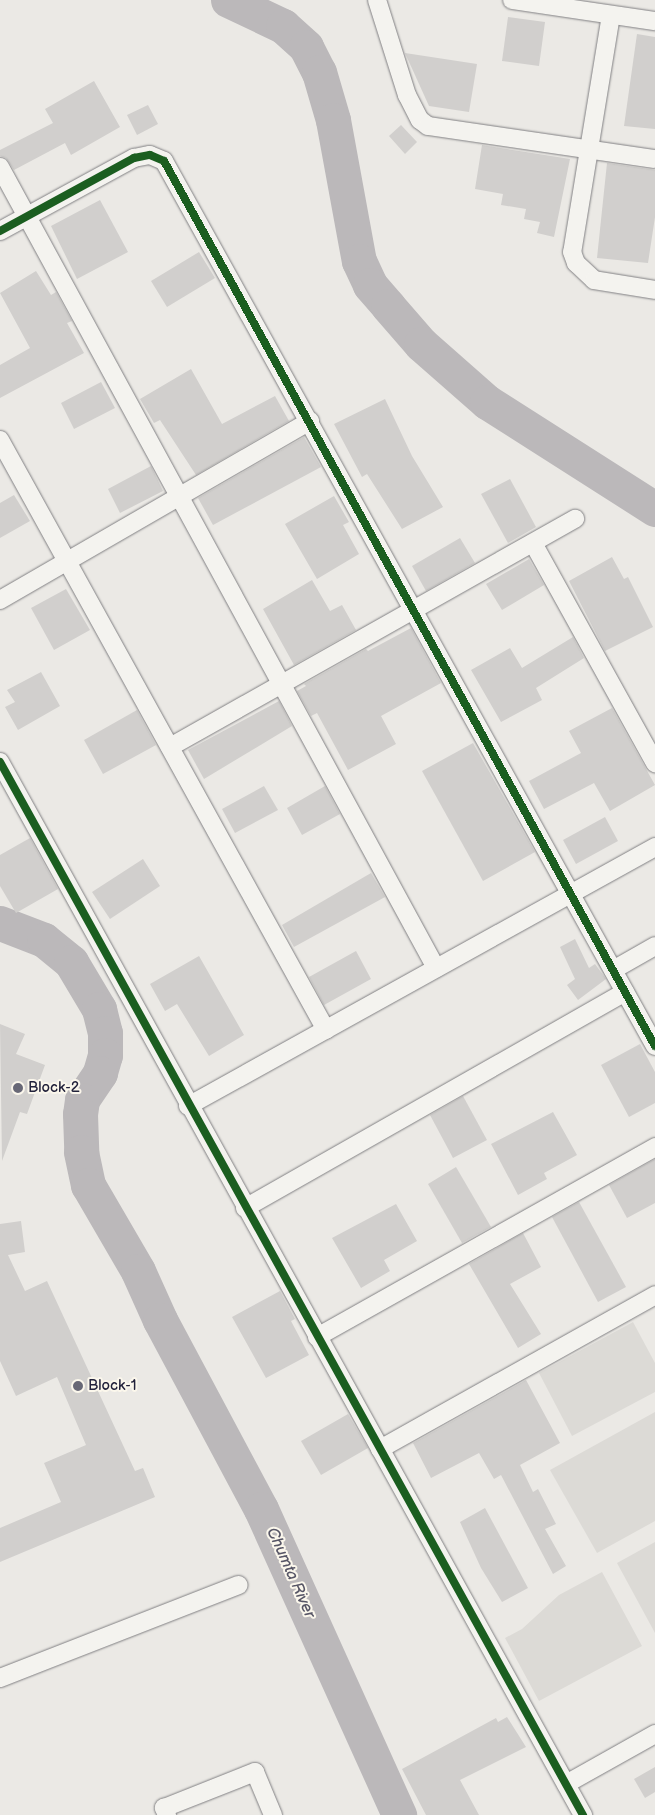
<!DOCTYPE html>
<html>
<head>
<meta charset="utf-8">
<style>
	body { margin:0 }
	#map { position:relative; width:655px; height:1815px; overflow:hidden; background:#ebe9e5; font-family:"Balsamiq Sans",sans-serif }
	div>[style] { position:absolute }
	[style*='--x'] { left:calc(var(--x)*1px); top:calc(var(--y)*1px); width:calc(var(--w)*1px); rotate:calc(var(--a)*1deg) }
	.green>* { inset:0; background:#dcdad6 }
	.river>* { height:35px; margin:-17.5px; padding:0 17.5px; transform-origin:17.5px; border-radius:17.5px; background:#bbb8ba }
	.building>* { inset:0; background:#d1cfcd }
	.roads { filter:drop-shadow(0 0 1px #818083) drop-shadow(0 0 1px #818083) }
	.minor>* { height:18px; margin:-9px; padding:0 9px; transform-origin:9px; border-radius:9px; background:#f4f3ef }
	.cycleway>* { height:8px; margin:-4px; padding:0 4px; transform-origin:4px; border-radius:4px; background:#1b5e20 }
	.dots>* { width:14px; height:14px; translate:-50% -50%; box-sizing:border-box; border:2px solid #fbf7ec; border-radius:50% }
	span { translate:-50% -50%; white-space:nowrap; text-align:center; line-height:1.15; -webkit-text-stroke:4px #fbf7ec; paint-order:stroke }
	.poi-label { font-size:15px; color:#22223b }
	.left { translate:0 -50%; text-align:left }
	.water-label { font-size:16px; color:#575666; font-style:italic }
</style>
</head>
<body>
<div id="map">
	<div class="green">
		<i style="clip-path:polygon(633px 1322px,655px 1363px,655px 1392px,572px 1436px,539px 1373px)"></i>
		<i style="clip-path:polygon(655px 1412px,655px 1521px,597px 1553px,550px 1470px)"></i>
		<i style="clip-path:polygon(655px 1542px,655px 1633px,617px 1563px)"></i>
		<i style="clip-path:polygon(602px 1572px,642px 1646px,539px 1701px,505px 1638px,522px 1629px,559px 1595px)"></i>
	</div>
	<div class="river">
		<i style="--x:228;--y:0;--w:61;--a:25.3"></i>
		<i style="--x:283;--y:26;--w:31;--a:42"></i>
		<i style="--x:306;--y:47;--w:28;--a:63"></i>
		<i style="--x:319;--y:72;--w:50;--a:73.7"></i>
		<i style="--x:333;--y:120;--w:143;--a:79.6"></i>
		<i style="--x:359;--y:261;--w:26;--a:65"></i>
		<i style="--x:370;--y:285;--w:28;--a:49"></i>
		<i style="--x:388;--y:306;--w:50;--a:49"></i>
		<i style="--x:421;--y:344;--w:88;--a:41.3"></i>
		<i style="--x:487;--y:402;--w:199;--a:32.5"></i>
		<i style="--x:0;--y:923;--w:47;--a:21.1"></i>
		<i style="--x:44;--y:940;--w:35;--a:39"></i>
		<i style="--x:71;--y:962;--w:55;--a:59.2"></i>
		<i style="--x:99;--y:1009;--w:25;--a:76"></i>
		<i style="--x:105;--y:1033;--w:22;--a:90"></i>
		<i style="--x:105;--y:1055;--w:19;--a:106"></i>
		<i style="--x:100;--y:1073;--w:32;--a:124"></i>
		<i style="--x:82;--y:1100;--w:14;--a:98"></i>
		<i style="--x:80;--y:1114;--w:38;--a:88"></i>
		<i style="--x:81;--y:1152;--w:34;--a:78"></i>
		<i style="--x:88;--y:1185;--w:99;--a:59.8"></i>
		<i style="--x:138;--y:1271;--w:54;--a:65.8"></i>
		<i style="--x:160;--y:1320;--w:214;--a:61.9"></i>
		<i style="--x:261;--y:1509;--w:336;--a:65.7"></i>
	</div>
	<div class="building">
		<i style="clip-path:polygon(508px 17px,545px 22px,539px 66px,502px 61px)"></i>
		<i style="clip-path:polygon(637px 34px,655px 37px,655px 129px,624px 126px)"></i>
		<i style="clip-path:polygon(405px 53px,477px 64px,469px 112px,429px 106px)"></i>
		<i style="clip-path:polygon(94px 81px,120px 127px,71px 155px,65px 143px,14px 170px,6px 158px,0 156px,0 150px,53px 123px,45px 109px)"></i>
		<i style="clip-path:polygon(148px 105px,158px 124px,137px 135px,127px 115px)"></i>
		<i style="clip-path:polygon(401px 125px,417px 142px,405px 154px,389px 136px)"></i>
		<i style="clip-path:polygon(482px 145px,570px 159px,554px 237px,537px 233px,540px 222px,524px 219px,526px 209px,501px 205px,503px 194px,475px 189px)"></i>
		<i style="clip-path:polygon(607px 163px,655px 170px,655px 217px,648px 263px,597px 258px)"></i>
		<i style="clip-path:polygon(100px 200px,128px 252px,77px 279px,51px 226px)"></i>
		<i style="clip-path:polygon(199px 252px,215px 278px,167px 307px,151px 281px)"></i>
		<i style="clip-path:polygon(36px 271px,51px 295px,56px 292px,72px 321px,67px 323px,84px 353px,0 398px,0 365px,30px 348px,0 293px)"></i>
		<i style="clip-path:polygon(191px 369px,222px 424px,275px 396px,289px 421px,196px 475px,160px 420px,154px 423px,140px 399px)"></i>
		<i style="clip-path:polygon(101px 382px,115px 408px,74px 429px,61px 403px)"></i>
		<i style="clip-path:polygon(385px 399px,412px 456px,443px 507px,402px 529px,367px 474px,362px 477px,334px 424px)"></i>
		<i style="clip-path:polygon(304px 437px,321px 467px,213px 525px,198px 498px)"></i>
		<i style="clip-path:polygon(151px 466px,163px 491px,120px 513px,108px 489px)"></i>
		<i style="clip-path:polygon(510px 479px,536px 527px,508px 543px,481px 494px)"></i>
		<i style="clip-path:polygon(14px 495px,30px 521px,0 538px,0 503px)"></i>
		<i style="clip-path:polygon(334px 496px,349px 522px,343px 525px,359px 554px,317px 579px,285px 524px)"></i>
		<i style="clip-path:polygon(460px 538px,475px 563px,426px 591px,412px 566px)"></i>
		<i style="clip-path:polygon(612px 557px,624px 579px,628px 577px,653px 627px,605px 651px,569px 581px)"></i>
		<i style="clip-path:polygon(529px 559px,544px 585px,502px 610px,486px 584px)"></i>
		<i style="clip-path:polygon(312px 580px,330px 611px,342px 605px,356px 630px,294px 665px,263px 609px)"></i>
		<i style="clip-path:polygon(66px 589px,90px 630px,54px 650px,31px 608px)"></i>
		<i style="clip-path:polygon(411px 628px,441px 683px,381px 716px,396px 744px,348px 770px,317px 713px,311px 716px,297px 691px,306px 686px,304px 684px,366px 649px,368px 651px)"></i>
		<i style="clip-path:polygon(573px 637px,584px 658px,536px 688px,542px 700px,501px 722px,471px 670px,510px 648px,522px 668px)"></i>
		<i style="clip-path:polygon(41px 672px,60px 706px,18px 730px,5px 707px,15px 702px,7px 690px)"></i>
		<i style="clip-path:polygon(279px 701px,292px 726px,204px 779px,188px 750px)"></i>
		<i style="clip-path:polygon(612px 708px,655px 785px,610px 811px,594px 783px,544px 809px,529px 781px,581px 753px,569px 731px)"></i>
		<i style="clip-path:polygon(137px 710px,156px 745px,103px 774px,84px 740px)"></i>
		<i style="clip-path:polygon(473px 743px,535px 852px,483px 881px,422px 771px)"></i>
		<i style="clip-path:polygon(264px 786px,278px 810px,235px 833px,222px 809px)"></i>
		<i style="clip-path:polygon(325px 786px,340px 814px,302px 835px,287px 808px)"></i>
		<i style="clip-path:polygon(605px 817px,618px 841px,576px 864px,563px 840px)"></i>
		<i style="clip-path:polygon(30px 838px,58px 889px,16px 913px,0 886px,0 855px)"></i>
		<i style="clip-path:polygon(143px 859px,160px 886px,110px 919px,92px 892px)"></i>
		<i style="clip-path:polygon(371px 873px,385px 897px,294px 947px,282px 925px)"></i>
		<i style="clip-path:polygon(575px 939px,589px 968px,595px 964px,606px 979px,578px 1000px,567px 985px,575px 979px,560px 947px)"></i>
		<i style="clip-path:polygon(356px 951px,371px 979px,324px 1005px,309px 977px)"></i>
		<i style="clip-path:polygon(199px 956px,244px 1035px,209px 1056px,177px 1004px,165px 1011px,150px 984px)"></i>
		<i style="clip-path:polygon(0 1024px,25px 1034px,16px 1054px,45px 1065px,27px 1114px,20px 1112px,2px 1161px)"></i>
		<i style="clip-path:polygon(640px 1044px,655px 1072px,655px 1103px,629px 1117px,601px 1065px)"></i>
		<i style="clip-path:polygon(463px 1096px,487px 1140px,453px 1158px,430px 1115px)"></i>
		<i style="clip-path:polygon(553px 1112px,577px 1155px,544px 1173px,547px 1179px,518px 1195px,491px 1144px)"></i>
		<i style="clip-path:polygon(655px 1159px,655px 1203px,627px 1218px,609px 1185px)"></i>
		<i style="clip-path:polygon(456px 1167px,491px 1227px,462px 1243px,428px 1184px)"></i>
		<i style="clip-path:polygon(579px 1202px,626px 1287px,598px 1302px,552px 1217px)"></i>
		<i style="clip-path:polygon(396px 1204px,417px 1241px,384px 1260px,390px 1271px,361px 1288px,332px 1238px)"></i>
		<i style="clip-path:polygon(21px 1221px,25px 1252px,8px 1255px,25px 1291px,47px 1281px,135px 1471px,143px 1468px,155px 1497px,0 1562px,0 1528px,61px 1502px,44px 1463px,86px 1445px,57px 1377px,16px 1396px,0 1361px,0 1224px)"></i>
		<i style="clip-path:polygon(523px 1233px,541px 1267px,510px 1284px,541px 1334px,518px 1348px,469px 1264px)"></i>
		<i style="clip-path:polygon(280px 1291px,295px 1319px,291px 1321px,309px 1355px,266px 1378px,232px 1317px)"></i>
		<i style="clip-path:polygon(526px 1380px,560px 1443px,520px 1465px,533px 1492px,538px 1489px,556px 1524px,545px 1529px,566px 1566px,553px 1574px,501px 1475px,494px 1479px,479px 1453px,431px 1478px,413px 1443px)"></i>
		<i style="clip-path:polygon(348px 1414px,368px 1448px,321px 1475px,301px 1441px)"></i>
		<i style="clip-path:polygon(485px 1508px,528px 1588px,502px 1602px,481px 1568px,460px 1522px)"></i>
		<i style="clip-path:polygon(507px 1717px,526px 1747px,460px 1780px,479px 1815px,426px 1815px,402px 1769px,496px 1718px,498px 1722px)"></i>
		<i style="clip-path:polygon(655px 1767px,655px 1792px,645px 1798px,634px 1779px)"></i>
	</div>
	<div class="roads">
		<div class="minor">
			<i style="--x:377;--y:0;--w:100;--a:72.5"></i>
			<i style="--x:407;--y:95;--w:28;--a:63"></i>
			<i style="--x:420;--y:120;--w:10;--a:37"></i>
			<i style="--x:428;--y:126;--w:229;--a:8.3"></i>
			<i style="--x:512;--y:0;--w:145;--a:8.4"></i>
			<i style="--x:611;--y:15;--w:240;--a:99.3"></i>
			<i style="--x:572;--y:252;--w:12;--a:70"></i>
			<i style="--x:576;--y:263;--w:25;--a:43"></i>
			<i style="--x:594;--y:280;--w:62;--a:9.3"></i>
			<i style="--x:0;--y:167;--w:912;--a:61.44"></i>
			<i style="--x:0;--y:231;--w:153;--a:-28.6"></i>
			<i style="--x:134;--y:158;--w:16;--a:-11"></i>
			<i style="--x:150;--y:155;--w:15;--a:23"></i>
			<i style="--x:164;--y:161;--w:1012;--a:60.98"></i>
			<i style="--x:0;--y:440;--w:674;--a:61.08"></i>
			<i style="--x:533;--y:543;--w:252;--a:61"></i>
			<i style="--x:0;--y:600;--w:358;--a:-30"></i>
			<i style="--x:170;--y:747;--w:465;--a:-29.4"></i>
			<i style="--x:0;--y:762;--w:1204;--a:61.03"></i>
			<i style="--x:613;--y:970;--w:48;--a:-29.7"></i>
			<i style="--x:188;--y:1106;--w:534;--a:-29.01"></i>
			<i style="--x:245;--y:1208;--w:437;--a:-29.6"></i>
			<i style="--x:317;--y:1337;--w:388;--a:-29.3"></i>
			<i style="--x:380;--y:1449;--w:315;--a:-29.2"></i>
			<i style="--x:0;--y:1678;--w:256;--a:-21.3"></i>
			<i style="--x:566;--y:1784;--w:102;--a:-29.3"></i>
			<i style="--x:167;--y:1815;--w:8;--a:-113"></i>
			<i style="--x:164;--y:1808;--w:98;--a:-21.6"></i>
			<i style="--x:255;--y:1772;--w:47;--a:67.3"></i>
		</div>
	</div>
	<div class="cycleway">
		<i style="--x:0;--y:231;--w:153;--a:-28.6"></i>
		<i style="--x:134;--y:158;--w:16;--a:-11"></i>
		<i style="--x:150;--y:155;--w:15;--a:23"></i>
		<i style="--x:164;--y:161;--w:1012;--a:60.98"></i>
		<i style="--x:0;--y:762;--w:1204;--a:61.03"></i>
	</div>
	<div class="dots">
		<i style="left:18px;top:1088px;background:#686876"></i>
		<i style="left:78px;top:1386px;background:#686876"></i>
	</div>
	<div class="poi-label">
		<span class="left" style="left:28px;top:1088px">Block-2</span>
		<span class="left" style="left:88px;top:1386px">Block-1</span>
	</div>
	<div class="water-label">
		<span style="left:290px;top:1573px;rotate:66deg">Chumta River</span>
	</div>
</div>
</body>
</html>
